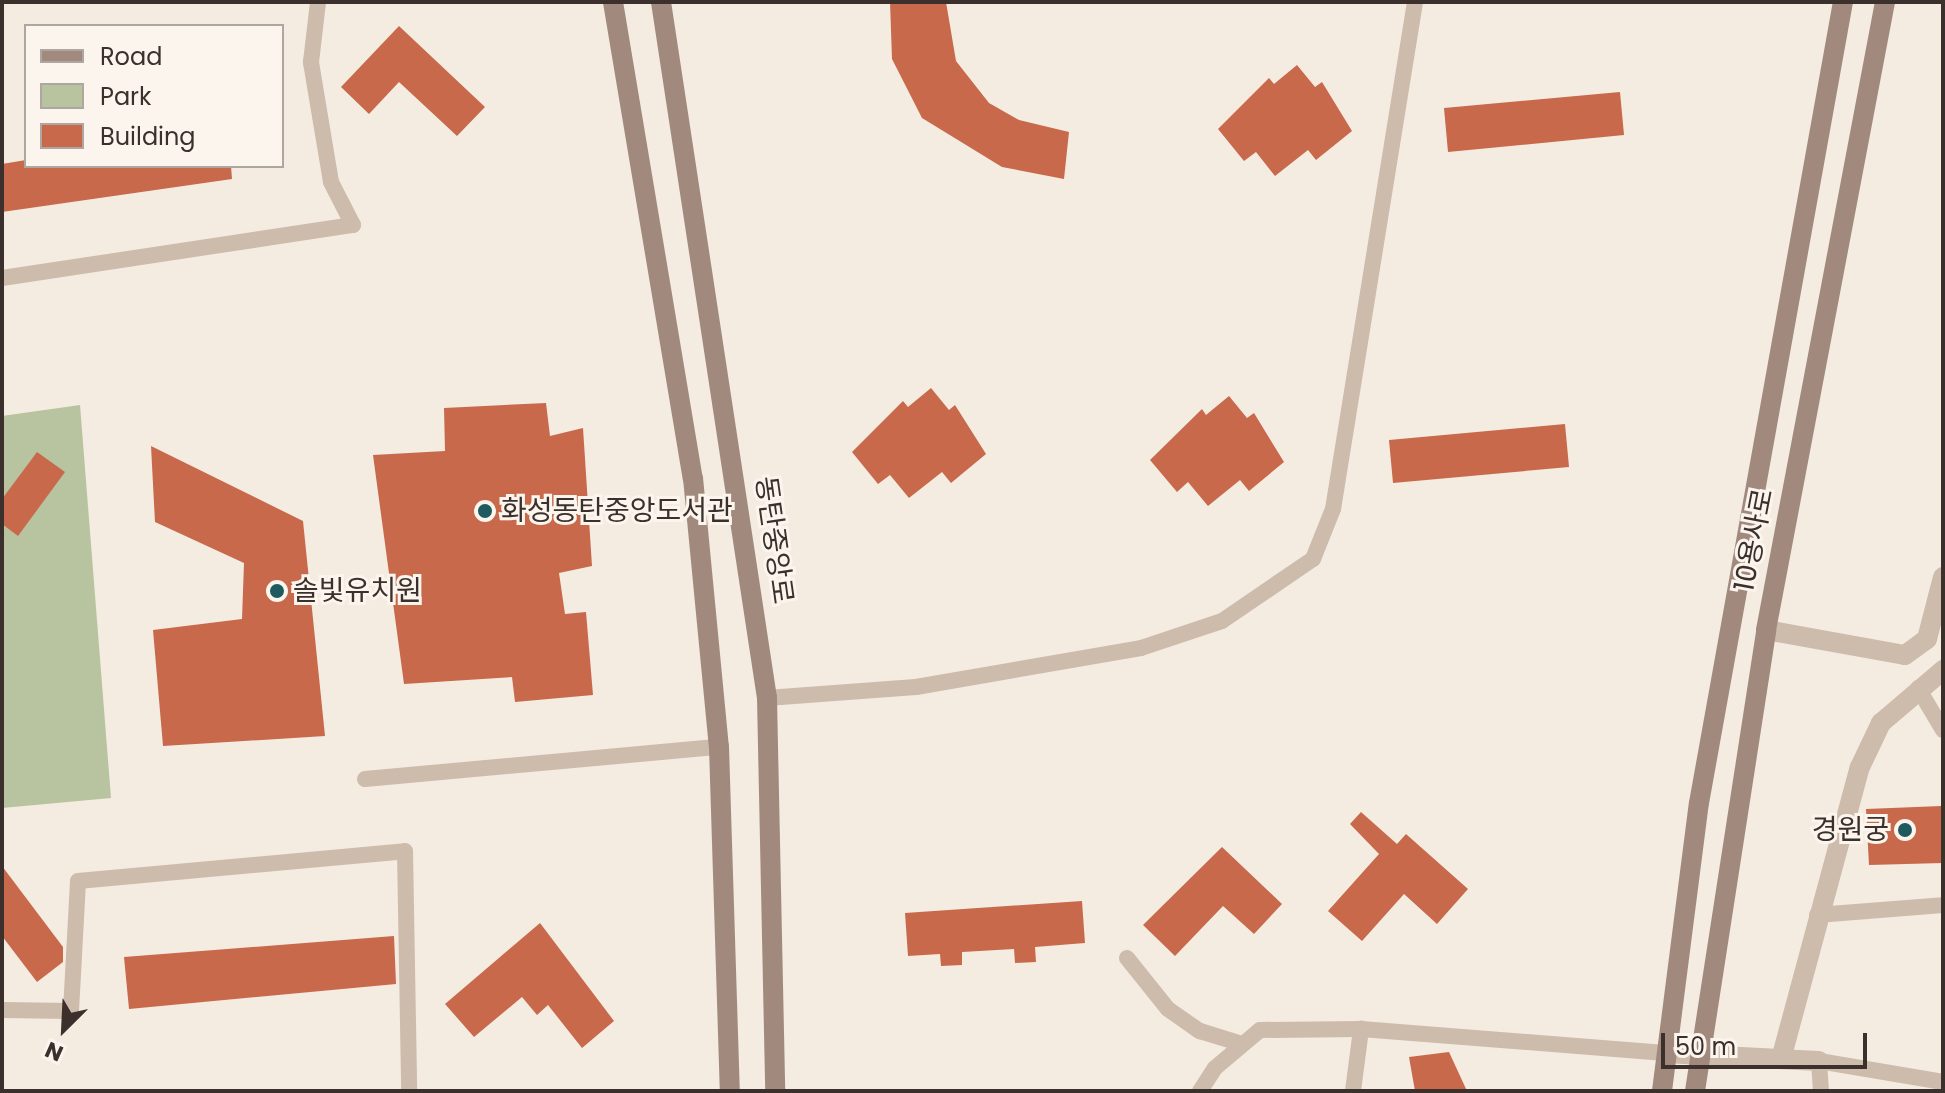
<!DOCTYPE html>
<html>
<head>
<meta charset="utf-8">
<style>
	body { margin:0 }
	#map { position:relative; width:1945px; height:1093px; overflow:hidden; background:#f4ebe1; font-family:Poppins,"Noto Sans KR",sans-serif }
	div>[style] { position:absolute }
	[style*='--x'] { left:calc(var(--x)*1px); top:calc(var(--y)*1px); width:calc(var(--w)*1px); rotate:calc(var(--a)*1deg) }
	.green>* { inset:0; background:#b8c4a0 }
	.building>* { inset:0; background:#c8694b }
	.lane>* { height:16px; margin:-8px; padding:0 8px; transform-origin:8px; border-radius:8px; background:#cdbbac }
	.street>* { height:20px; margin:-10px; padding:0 10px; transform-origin:10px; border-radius:10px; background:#cdbbac }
	.secondary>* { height:20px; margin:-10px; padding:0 10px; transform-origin:10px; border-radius:10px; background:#a18a7d }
	.dots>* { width:22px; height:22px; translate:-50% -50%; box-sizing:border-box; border:4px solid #fbf5ee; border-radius:50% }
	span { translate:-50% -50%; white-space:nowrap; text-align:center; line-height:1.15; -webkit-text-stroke:6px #fbf5ee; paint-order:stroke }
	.poi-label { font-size:28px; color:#3b302b }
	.left { translate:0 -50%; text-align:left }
	.right { translate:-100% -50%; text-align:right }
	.street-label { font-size:28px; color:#3b302b }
	.frame { position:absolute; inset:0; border:4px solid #3b302b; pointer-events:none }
	.legend { position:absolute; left:24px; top:24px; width:260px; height:144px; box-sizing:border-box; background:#fbf5ee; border:2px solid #aea6a0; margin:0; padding:10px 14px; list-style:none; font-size:24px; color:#3b302b }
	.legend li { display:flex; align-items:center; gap:16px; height:40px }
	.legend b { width:40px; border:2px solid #aea6a0 }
	.north { position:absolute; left:24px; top:989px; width:80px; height:80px; -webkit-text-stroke:6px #fbf5ee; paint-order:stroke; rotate:204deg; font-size:22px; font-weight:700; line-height:32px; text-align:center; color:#3b302b }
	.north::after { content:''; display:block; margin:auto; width:28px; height:36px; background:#3b302b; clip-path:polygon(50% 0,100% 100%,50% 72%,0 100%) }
	.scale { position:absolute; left:1661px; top:1033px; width:206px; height:36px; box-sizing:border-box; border:4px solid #3b302b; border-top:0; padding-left:10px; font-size:24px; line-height:28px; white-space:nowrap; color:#3b302b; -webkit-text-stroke:6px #fbf5ee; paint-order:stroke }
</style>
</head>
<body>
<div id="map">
	<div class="green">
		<i style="clip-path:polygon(80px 405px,111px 798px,2px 808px,2px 416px)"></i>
	</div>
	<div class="building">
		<i style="clip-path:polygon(890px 2px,946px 2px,956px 61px,989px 103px,1019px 120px,1069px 132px,1064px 179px,1002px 167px,922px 118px,892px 59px)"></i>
		<i style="clip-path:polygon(399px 26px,485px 107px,457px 136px,399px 82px,369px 114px,341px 87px)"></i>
		<i style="clip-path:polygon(1297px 65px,1315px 87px,1322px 82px,1352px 131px,1316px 160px,1308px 150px,1275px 176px,1256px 152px,1244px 161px,1218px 129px,1269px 78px,1274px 84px)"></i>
		<i style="clip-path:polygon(1620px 92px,1624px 135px,1448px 152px,1444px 108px)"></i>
		<i style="clip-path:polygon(26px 160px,26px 166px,231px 166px,232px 179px,2px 212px,2px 164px)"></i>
		<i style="clip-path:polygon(931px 388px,949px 410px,955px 405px,986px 454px,951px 483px,942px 472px,909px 498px,890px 475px,878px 484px,852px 452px,903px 401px,908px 407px)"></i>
		<i style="clip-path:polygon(1229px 396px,1247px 418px,1254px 413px,1284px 462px,1249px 491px,1240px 480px,1208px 506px,1188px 482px,1177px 492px,1150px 460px,1202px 409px,1206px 415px)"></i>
		<i style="clip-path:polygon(546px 403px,550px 436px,583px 428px,592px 566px,559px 573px,565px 614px,586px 612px,593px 695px,515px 702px,512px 677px,404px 684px,373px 455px,445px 451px,444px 408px)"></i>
		<i style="clip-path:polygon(1565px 424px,1569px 467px,1393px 483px,1389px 440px)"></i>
		<i style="clip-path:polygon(151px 446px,303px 521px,325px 736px,163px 746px,153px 630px,242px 619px,244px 563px,155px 522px)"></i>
		<i style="clip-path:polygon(37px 452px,65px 472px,18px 536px,2px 524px,2px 499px)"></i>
		<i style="clip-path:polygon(1941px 806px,1943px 863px,1869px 865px,1866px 809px)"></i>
		<i style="clip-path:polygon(1361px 812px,1397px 844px,1406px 834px,1468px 889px,1437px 924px,1404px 894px,1362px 941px,1328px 911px,1379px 854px,1350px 824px)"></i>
		<i style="clip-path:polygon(1222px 847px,1282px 904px,1254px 934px,1223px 906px,1175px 956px,1143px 925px)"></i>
		<i style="clip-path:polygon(2px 866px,63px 947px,63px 962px,37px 982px,2px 936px)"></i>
		<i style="clip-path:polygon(1082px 901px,1085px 943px,1035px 947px,1036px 962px,1015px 963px,1014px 949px,962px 952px,962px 965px,941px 966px,940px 954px,908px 956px,905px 913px)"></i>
		<i style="clip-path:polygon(540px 923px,614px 1021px,582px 1048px,548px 1005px,537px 1015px,522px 997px,474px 1037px,445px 1004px)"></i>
		<i style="clip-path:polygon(394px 936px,396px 984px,129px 1009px,124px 957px)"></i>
		<i style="clip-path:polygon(1449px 1052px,1467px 1091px,1415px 1091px,1409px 1057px)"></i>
	</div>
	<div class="lane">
		<i style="--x:2;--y:278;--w:355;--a:-8.6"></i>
		<i style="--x:353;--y:225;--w:48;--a:-117.1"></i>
		<i style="--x:331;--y:182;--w:122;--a:-99.5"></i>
		<i style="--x:311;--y:62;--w:60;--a:-83.3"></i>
		<i style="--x:1918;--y:688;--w:49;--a:59.2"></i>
		<i style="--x:767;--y:698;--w:149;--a:-4.2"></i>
		<i style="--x:916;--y:687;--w:228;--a:-9.8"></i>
		<i style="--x:1141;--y:648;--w:85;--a:-18.4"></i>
		<i style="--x:1222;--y:621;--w:110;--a:-34.3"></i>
		<i style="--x:1313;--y:559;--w:54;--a:-68.2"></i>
		<i style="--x:1333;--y:509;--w:514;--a:-80.81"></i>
		<i style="--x:365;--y:779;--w:355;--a:-5.2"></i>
		<i style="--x:1817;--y:915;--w:126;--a:-4.5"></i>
		<i style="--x:1127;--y:958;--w:65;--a:51.2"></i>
		<i style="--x:1168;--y:1009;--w:39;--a:35"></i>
		<i style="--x:1200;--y:1031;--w:41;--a:17.1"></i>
		<i style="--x:2;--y:1010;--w:69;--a:0.8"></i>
		<i style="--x:71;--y:1011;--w:130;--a:-86.9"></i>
		<i style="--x:78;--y:881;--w:328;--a:-5.2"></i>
		<i style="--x:405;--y:851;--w:240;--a:89"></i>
		<i style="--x:1200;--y:1091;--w:27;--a:-57"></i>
		<i style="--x:1215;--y:1068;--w:59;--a:-40.2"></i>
		<i style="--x:1260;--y:1030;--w:101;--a:-0.6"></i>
		<i style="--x:1361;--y:1029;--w:305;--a:4.5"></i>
		<i style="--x:1353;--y:1091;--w:63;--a:-82.6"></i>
		<i style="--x:1821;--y:1091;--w:30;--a:-94"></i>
		<i style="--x:1819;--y:1061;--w:126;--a:9.6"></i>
	</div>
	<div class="street">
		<i style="--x:1766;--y:630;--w:141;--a:10.2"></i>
		<i style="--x:1905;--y:655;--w:27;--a:-36"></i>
		<i style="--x:1927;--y:639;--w:64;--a:-75.5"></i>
		<i style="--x:1665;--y:1053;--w:154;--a:3"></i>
		<i style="--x:1781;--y:1059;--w:302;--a:-74.9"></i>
		<i style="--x:1860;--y:767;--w:49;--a:-64.5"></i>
		<i style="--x:1881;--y:723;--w:82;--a:-40.5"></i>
	</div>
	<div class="secondary">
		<i style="--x:613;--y:2;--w:483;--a:80.5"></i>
		<i style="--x:693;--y:478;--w:270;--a:84.5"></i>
		<i style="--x:719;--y:747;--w:344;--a:88.2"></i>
		<i style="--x:661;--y:2;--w:704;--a:81.34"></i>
		<i style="--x:767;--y:698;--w:393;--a:88.8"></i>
		<i style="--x:1662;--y:1091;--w:290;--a:-82.7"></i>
		<i style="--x:1699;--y:803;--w:814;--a:-79.81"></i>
		<i style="--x:1695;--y:1091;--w:466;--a:-81.2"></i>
		<i style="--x:1766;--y:630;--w:639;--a:-79.27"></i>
	</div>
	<div class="dots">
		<i style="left:485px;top:511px;background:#1f5a5e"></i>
		<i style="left:277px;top:591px;background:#1f5a5e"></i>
		<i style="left:1905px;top:830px;background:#1f5a5e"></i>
	</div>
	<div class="poi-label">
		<span class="left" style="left:501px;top:511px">화성동탄중앙도서관</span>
		<span class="left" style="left:293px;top:591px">솔빛유치원</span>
		<span class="right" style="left:1889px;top:830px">경원궁</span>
	</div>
	<div class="street-label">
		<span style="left:774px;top:540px;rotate:82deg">동탄중앙로</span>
		<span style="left:1754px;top:540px;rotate:-79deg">10용사로</span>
	</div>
	<div class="frame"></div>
	<ul class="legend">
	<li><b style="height:10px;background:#a18a7d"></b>Road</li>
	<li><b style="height:22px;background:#b8c4a0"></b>Park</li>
	<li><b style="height:22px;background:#c8694b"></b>Building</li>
	</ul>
	<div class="north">N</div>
	<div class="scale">50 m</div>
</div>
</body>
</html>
